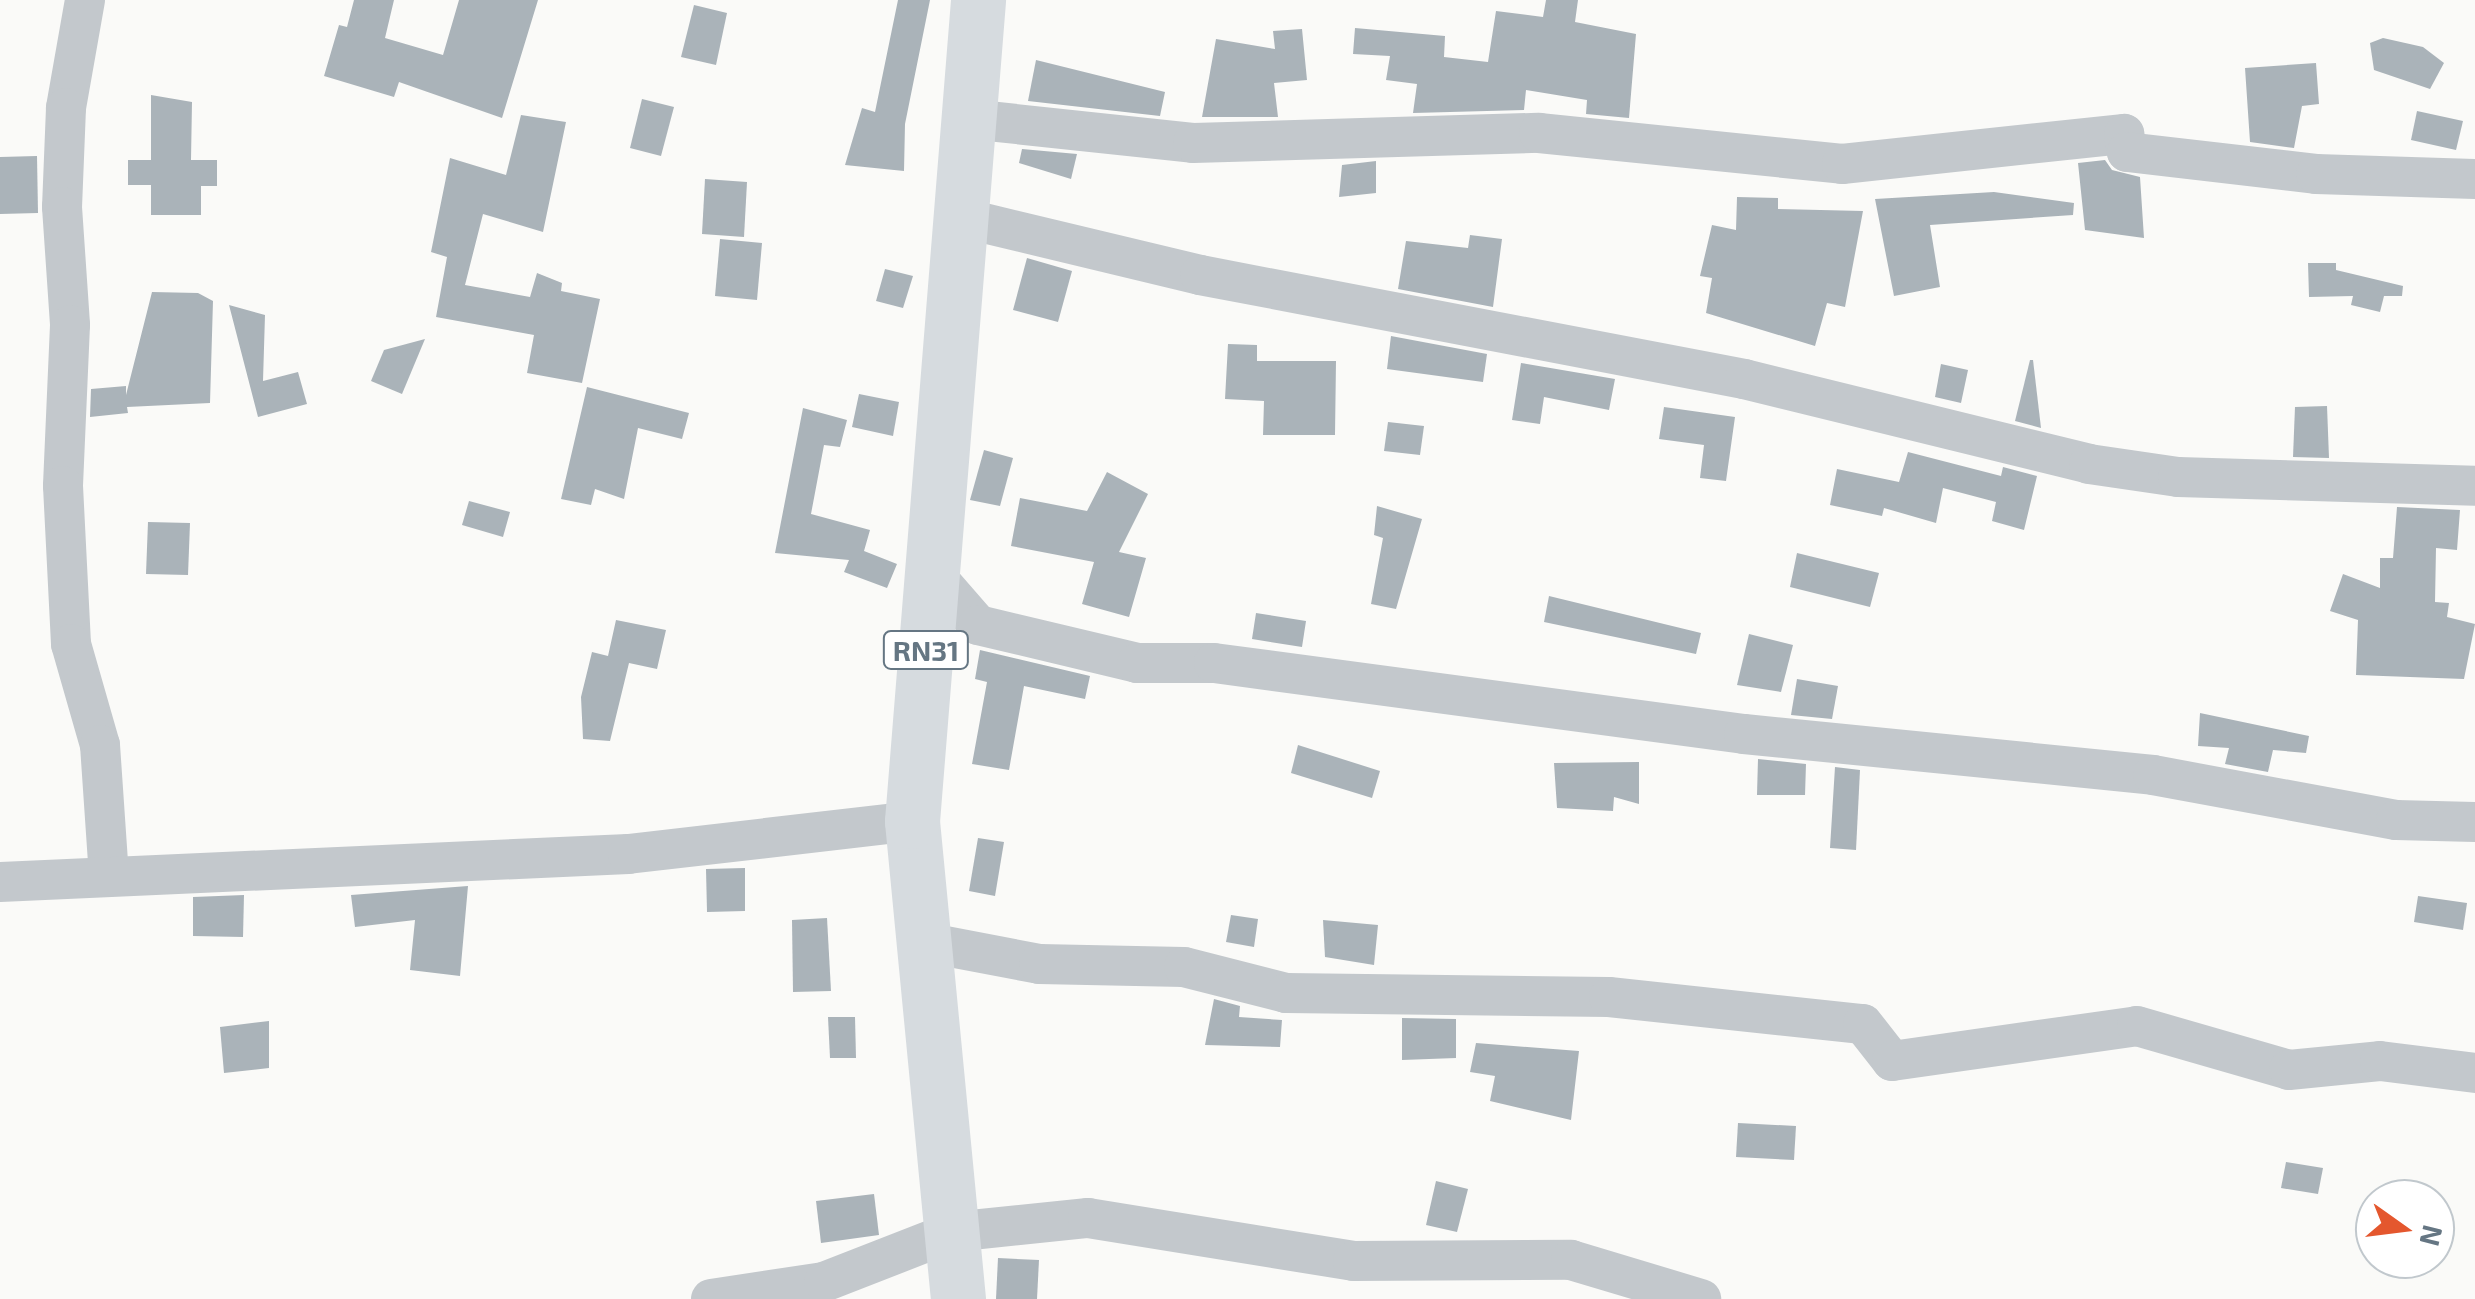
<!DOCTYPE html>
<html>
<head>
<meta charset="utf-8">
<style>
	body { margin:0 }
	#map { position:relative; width:2475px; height:1299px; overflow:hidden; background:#fafaf8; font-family:"Exo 2",sans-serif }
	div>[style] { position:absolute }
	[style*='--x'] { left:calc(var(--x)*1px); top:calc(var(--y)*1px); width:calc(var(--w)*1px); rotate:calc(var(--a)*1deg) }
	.building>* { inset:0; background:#aab3b9 }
	.minor>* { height:40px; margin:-20px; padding:0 20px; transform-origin:20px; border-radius:20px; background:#c3c8cc }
	.primary>* { height:55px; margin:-27.5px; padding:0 27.5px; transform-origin:27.5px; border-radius:27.5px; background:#d6dbdf }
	span { translate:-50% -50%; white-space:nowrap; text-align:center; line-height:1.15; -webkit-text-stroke:10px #fff; paint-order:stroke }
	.shield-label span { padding:2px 8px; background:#fff; border:2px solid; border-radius:8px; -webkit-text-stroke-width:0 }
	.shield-label { font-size:28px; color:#657683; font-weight:700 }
	.north { position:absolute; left:2355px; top:1179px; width:100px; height:100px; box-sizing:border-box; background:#fff; border:2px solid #c1c8cd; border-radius:50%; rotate:104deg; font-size:28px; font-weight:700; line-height:40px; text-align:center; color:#657683 }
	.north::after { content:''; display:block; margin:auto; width:35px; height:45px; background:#e4572e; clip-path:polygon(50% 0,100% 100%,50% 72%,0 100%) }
</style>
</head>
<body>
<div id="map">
	<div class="building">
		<i style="clip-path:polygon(354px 0,394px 0,385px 38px,443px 55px,459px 0,538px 0,502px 118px,399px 82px,394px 97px,324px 76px,339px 25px,347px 27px)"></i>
		<i style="clip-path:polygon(898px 0,930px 0,905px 124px,904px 171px,845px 165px,862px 108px,875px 112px)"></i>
		<i style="clip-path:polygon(1546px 0,1578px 0,1575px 22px,1636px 34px,1629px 118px,1586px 114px,1587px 100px,1526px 90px,1524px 110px,1413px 113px,1417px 84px,1386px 80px,1390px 56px,1353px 54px,1355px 28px,1445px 36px,1444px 57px,1488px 62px,1496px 11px,1543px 17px)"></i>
		<i style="clip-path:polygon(694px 5px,727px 13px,716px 65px,681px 57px)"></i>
		<i style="clip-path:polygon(1302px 29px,1307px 80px,1274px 83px,1278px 117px,1202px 117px,1216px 39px,1275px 49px,1273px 31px)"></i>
		<i style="clip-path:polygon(2383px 38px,2423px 47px,2444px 63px,2430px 89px,2374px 70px,2370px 43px)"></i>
		<i style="clip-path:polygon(1036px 60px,1165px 92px,1160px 116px,1028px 101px)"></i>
		<i style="clip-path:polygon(2316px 63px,2319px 104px,2302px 106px,2294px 148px,2250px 142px,2245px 68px)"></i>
		<i style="clip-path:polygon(151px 95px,192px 102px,191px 160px,217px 160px,217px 186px,201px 186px,201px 215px,151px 215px,151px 185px,128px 185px,128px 160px,151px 160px)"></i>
		<i style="clip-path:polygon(642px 99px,674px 107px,661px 156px,630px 148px)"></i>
		<i style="clip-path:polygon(2417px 111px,2463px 121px,2456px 150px,2411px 140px)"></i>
		<i style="clip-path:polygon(521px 115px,566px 122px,543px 232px,483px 214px,465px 285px,530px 297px,537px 273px,562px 283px,561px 291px,600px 299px,582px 383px,527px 373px,534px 335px,436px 317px,447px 257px,431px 252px,450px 158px,506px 175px)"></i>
		<i style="clip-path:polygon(1022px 149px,1077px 154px,1071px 179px,1019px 163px)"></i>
		<i style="clip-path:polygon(37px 156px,38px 213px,0 214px,0 157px)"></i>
		<i style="clip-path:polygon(2105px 160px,2112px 170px,2140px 177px,2144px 238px,2085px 230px,2078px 163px)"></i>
		<i style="clip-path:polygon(1376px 161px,1376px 193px,1339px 197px,1342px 165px)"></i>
		<i style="clip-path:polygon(705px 179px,747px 182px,744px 237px,702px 234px)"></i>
		<i style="clip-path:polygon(1994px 192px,2074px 203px,2073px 215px,1930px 225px,1940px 287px,1894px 296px,1875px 199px)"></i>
		<i style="clip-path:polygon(1737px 197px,1778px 198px,1778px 209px,1863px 211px,1845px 307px,1827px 303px,1815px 346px,1706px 313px,1712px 278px,1700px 276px,1712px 225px,1736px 230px)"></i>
		<i style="clip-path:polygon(1470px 235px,1502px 239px,1493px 307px,1398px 289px,1406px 241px,1468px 248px)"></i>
		<i style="clip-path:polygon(720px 239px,762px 243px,757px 300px,715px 296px)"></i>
		<i style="clip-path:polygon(1027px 258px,1072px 271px,1058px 322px,1013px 310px)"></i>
		<i style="clip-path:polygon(2308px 263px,2336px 263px,2336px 270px,2403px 286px,2402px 296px,2384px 296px,2380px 312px,2351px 305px,2353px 296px,2309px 297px)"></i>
		<i style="clip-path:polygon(885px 269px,913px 276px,903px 308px,876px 301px)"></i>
		<i style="clip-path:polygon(152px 292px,198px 293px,213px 301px,210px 403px,127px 407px,128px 413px,90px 417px,91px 389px,126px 386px,126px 395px)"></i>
		<i style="clip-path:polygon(229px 305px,265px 315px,263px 381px,298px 372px,307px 404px,258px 417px)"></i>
		<i style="clip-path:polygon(1391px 336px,1487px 354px,1483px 382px,1387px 369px)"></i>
		<i style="clip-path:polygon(425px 339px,402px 394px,371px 381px,384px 350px)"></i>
		<i style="clip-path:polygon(1228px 344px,1257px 345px,1257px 361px,1336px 361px,1335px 435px,1263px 435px,1264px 401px,1225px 399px)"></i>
		<i style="clip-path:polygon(2030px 360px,2033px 360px,2041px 428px,2015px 421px)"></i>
		<i style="clip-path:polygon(1521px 363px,1615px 379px,1609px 410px,1544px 397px,1540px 424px,1512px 420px)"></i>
		<i style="clip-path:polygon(1941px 364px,1968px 370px,1961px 403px,1935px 397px)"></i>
		<i style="clip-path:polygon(587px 387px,689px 413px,682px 439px,638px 428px,624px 499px,595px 489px,591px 505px,561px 499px)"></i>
		<i style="clip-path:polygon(859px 394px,899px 402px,893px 436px,852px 427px)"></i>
		<i style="clip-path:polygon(2327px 406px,2329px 458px,2293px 457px,2295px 407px)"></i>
		<i style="clip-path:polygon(1664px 407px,1735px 417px,1726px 481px,1700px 478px,1704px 445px,1659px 439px)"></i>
		<i style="clip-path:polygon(803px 408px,847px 420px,840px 447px,824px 445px,811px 514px,870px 530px,864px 551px,897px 564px,887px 588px,844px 572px,849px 560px,775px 553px)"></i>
		<i style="clip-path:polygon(1388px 422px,1424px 426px,1420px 455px,1384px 451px)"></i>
		<i style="clip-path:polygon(984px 450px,1013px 458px,1000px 506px,970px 500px)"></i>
		<i style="clip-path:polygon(1908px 452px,2001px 476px,2003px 467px,2037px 476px,2024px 530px,1992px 521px,1996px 502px,1943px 488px,1936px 523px,1884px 508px,1882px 516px,1830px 505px,1837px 469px,1899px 482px)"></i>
		<i style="clip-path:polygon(1107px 472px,1148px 494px,1119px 552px,1146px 558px,1129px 617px,1082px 604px,1094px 562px,1011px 546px,1020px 498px,1087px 511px)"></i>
		<i style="clip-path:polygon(469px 501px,510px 512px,503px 537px,462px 525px)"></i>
		<i style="clip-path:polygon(1377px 506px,1422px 519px,1396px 609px,1371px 604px,1383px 538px,1374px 535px)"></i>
		<i style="clip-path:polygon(2397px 507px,2460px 510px,2457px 550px,2436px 548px,2435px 602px,2449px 603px,2447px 617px,2475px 624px,2464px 679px,2356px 675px,2358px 620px,2330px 611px,2343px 574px,2380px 588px,2380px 558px,2393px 558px)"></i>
		<i style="clip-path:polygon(148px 522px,190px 523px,188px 575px,146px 574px)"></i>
		<i style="clip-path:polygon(1797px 553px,1879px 573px,1870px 607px,1790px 587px)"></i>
		<i style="clip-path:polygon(1549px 596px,1701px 633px,1696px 654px,1544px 622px)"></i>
		<i style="clip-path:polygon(1256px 613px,1306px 621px,1302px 647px,1252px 639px)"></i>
		<i style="clip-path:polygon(616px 620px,666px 630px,657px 669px,629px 663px,610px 741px,583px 739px,581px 697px,592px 652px,608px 656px)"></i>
		<i style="clip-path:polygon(1749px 634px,1793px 645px,1781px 692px,1737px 685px)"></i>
		<i style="clip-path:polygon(980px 650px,1090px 676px,1085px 699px,1024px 686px,1009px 770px,972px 764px,987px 682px,975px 679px)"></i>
		<i style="clip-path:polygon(1797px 679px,1838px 686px,1832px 719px,1791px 715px)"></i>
		<i style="clip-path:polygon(2200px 713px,2309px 736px,2306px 753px,2273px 750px,2268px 772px,2225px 764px,2229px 748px,2198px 746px)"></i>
		<i style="clip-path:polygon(1298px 745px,1380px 771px,1372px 798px,1291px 773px)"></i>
		<i style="clip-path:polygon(1758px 759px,1806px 764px,1805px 795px,1757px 795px)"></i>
		<i style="clip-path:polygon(1639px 762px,1639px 804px,1614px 797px,1613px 811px,1557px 808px,1554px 763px)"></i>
		<i style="clip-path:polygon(1835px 767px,1860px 770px,1856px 850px,1830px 848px)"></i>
		<i style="clip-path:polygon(978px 838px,1004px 842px,995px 896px,969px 891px)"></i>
		<i style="clip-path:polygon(745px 868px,745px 911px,707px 912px,706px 869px)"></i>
		<i style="clip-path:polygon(468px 886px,460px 976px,410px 970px,415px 920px,355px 927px,351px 895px)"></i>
		<i style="clip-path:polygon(244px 895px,243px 937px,193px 936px,193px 897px)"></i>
		<i style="clip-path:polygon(2418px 896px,2467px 903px,2463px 930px,2414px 922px)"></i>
		<i style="clip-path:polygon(1231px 915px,1258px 919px,1254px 947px,1226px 942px)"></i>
		<i style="clip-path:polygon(827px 918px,831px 991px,793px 992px,792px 920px)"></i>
		<i style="clip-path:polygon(1323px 920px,1378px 925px,1374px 965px,1325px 957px)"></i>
		<i style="clip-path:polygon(1214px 999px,1240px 1006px,1239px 1017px,1282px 1020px,1280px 1047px,1205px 1045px)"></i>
		<i style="clip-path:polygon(828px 1017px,855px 1017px,856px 1058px,830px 1058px)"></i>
		<i style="clip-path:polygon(1402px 1018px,1456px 1019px,1456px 1058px,1402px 1060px)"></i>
		<i style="clip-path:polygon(269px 1021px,269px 1068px,224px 1073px,220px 1027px)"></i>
		<i style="clip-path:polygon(1476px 1043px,1579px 1051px,1571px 1120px,1490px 1101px,1495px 1076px,1470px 1072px)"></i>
		<i style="clip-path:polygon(1738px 1123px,1796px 1126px,1794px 1160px,1736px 1157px)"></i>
		<i style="clip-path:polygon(2286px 1162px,2323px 1168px,2318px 1194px,2281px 1188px)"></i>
		<i style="clip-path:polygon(1436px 1181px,1468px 1189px,1457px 1232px,1426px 1225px)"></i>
		<i style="clip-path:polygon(874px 1194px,879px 1235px,821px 1243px,816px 1201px)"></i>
		<i style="clip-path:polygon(998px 1258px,1039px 1260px,1037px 1299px,996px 1299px)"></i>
	</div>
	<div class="minor">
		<i style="--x:85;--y:0;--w:110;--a:100"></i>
		<i style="--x:66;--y:108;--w:99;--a:92.3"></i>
		<i style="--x:62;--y:207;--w:118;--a:86.1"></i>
		<i style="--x:70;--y:325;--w:161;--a:92.5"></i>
		<i style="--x:63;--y:486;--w:158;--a:87.1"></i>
		<i style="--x:71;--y:644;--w:105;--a:74"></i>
		<i style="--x:100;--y:745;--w:132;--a:86.1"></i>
		<i style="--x:969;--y:119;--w:225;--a:6.1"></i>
		<i style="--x:1193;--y:143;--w:346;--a:-1.7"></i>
		<i style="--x:1539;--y:133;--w:305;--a:5.8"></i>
		<i style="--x:1842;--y:164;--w:284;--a:-6.1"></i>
		<i style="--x:2124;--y:134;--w:18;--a:81"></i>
		<i style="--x:2127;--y:152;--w:190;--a:6.6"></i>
		<i style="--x:2316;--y:174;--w:159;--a:1.8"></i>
		<i style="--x:963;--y:218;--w:244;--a:13.5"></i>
		<i style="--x:1200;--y:275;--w:554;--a:10.82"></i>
		<i style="--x:1744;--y:379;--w:355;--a:13.8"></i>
		<i style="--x:2089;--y:464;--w:90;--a:8.3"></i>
		<i style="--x:2178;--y:477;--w:297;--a:1.7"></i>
		<i style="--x:932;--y:572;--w:70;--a:49"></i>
		<i style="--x:978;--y:625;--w:163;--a:13.4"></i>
		<i style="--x:1137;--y:663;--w:77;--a:0"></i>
		<i style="--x:1214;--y:663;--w:535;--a:7.63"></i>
		<i style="--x:1744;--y:734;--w:411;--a:5.7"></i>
		<i style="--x:2153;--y:775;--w:247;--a:10.5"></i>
		<i style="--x:2396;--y:820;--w:79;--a:1.5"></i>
		<i style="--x:0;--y:882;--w:629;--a:-2.55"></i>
		<i style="--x:628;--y:854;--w:286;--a:-6.6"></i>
		<i style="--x:924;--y:942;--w:117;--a:10.8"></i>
		<i style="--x:1039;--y:964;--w:145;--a:1.2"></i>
		<i style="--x:1184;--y:967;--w:105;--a:14.3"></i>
		<i style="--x:1286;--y:993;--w:323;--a:0.7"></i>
		<i style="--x:1609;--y:997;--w:255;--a:6.1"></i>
		<i style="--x:1863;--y:1024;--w:47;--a:51.9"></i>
		<i style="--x:1892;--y:1061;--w:247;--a:-8.1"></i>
		<i style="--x:2137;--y:1026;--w:158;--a:16.1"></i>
		<i style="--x:2289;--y:1070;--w:91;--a:-5.6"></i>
		<i style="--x:2380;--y:1061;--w:96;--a:7.2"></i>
		<i style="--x:711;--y:1299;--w:114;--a:-8.6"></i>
		<i style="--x:824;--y:1282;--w:137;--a:-21.3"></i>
		<i style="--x:952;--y:1232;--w:137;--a:-5.9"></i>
		<i style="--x:1088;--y:1218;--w:268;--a:9.2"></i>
		<i style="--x:1353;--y:1261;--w:218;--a:-0.3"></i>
		<i style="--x:1571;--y:1260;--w:136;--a:16.7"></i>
	</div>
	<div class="primary">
		<i style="--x:958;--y:1299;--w:480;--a:-95.5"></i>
		<i style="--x:912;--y:821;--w:824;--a:-85.4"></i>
	</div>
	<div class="shield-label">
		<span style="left:926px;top:650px">RN31</span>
	</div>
	<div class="north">N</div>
</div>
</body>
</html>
